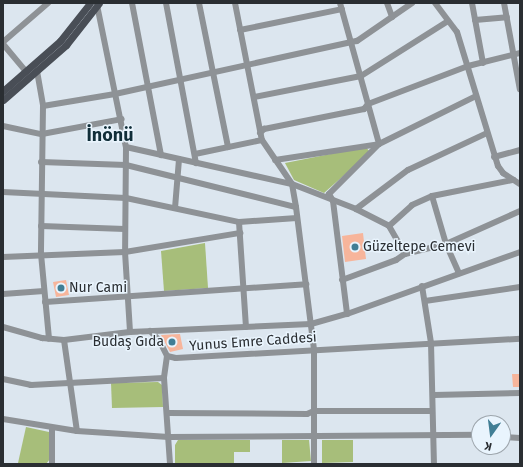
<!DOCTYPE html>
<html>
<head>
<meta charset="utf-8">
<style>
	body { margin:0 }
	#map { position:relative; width:523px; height:467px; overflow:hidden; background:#dce6ef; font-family:"Fira Sans",sans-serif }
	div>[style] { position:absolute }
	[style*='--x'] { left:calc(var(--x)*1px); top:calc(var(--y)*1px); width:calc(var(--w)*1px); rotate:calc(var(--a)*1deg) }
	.green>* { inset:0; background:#a7be7a }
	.building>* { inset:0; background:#f7b59b }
	.minor>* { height:6px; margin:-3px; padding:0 3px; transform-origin:3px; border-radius:3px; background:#8e9296 }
	.major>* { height:7px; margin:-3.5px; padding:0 3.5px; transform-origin:3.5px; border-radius:3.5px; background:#494e56 }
	.dots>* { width:11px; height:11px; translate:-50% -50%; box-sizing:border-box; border:2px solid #e9f4fd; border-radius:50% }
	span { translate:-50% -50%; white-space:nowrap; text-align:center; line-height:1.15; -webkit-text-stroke:3px #e9f4fd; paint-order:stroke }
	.poi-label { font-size:14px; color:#2a2e32 }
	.left { translate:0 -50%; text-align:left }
	.right { translate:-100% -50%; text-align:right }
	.street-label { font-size:14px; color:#2a2e32 }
	.district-label { font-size:18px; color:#112e39; font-weight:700 }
	.frame { position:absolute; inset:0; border:4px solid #2a2e32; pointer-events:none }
	.north { position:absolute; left:471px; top:415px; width:40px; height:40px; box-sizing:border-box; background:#e9f4fd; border:1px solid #9da5ac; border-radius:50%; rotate:194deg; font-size:11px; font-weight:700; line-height:16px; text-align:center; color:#2a2e32 }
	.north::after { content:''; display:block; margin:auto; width:14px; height:18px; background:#417e95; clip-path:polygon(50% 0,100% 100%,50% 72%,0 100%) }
</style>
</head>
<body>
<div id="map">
	<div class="green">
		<i style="clip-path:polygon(366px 147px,369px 151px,368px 154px,324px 193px,294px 180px,285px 163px)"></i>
		<i style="clip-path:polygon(205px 243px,208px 288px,164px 291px,161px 251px)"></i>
		<i style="clip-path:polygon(158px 382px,162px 385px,163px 407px,112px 408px,111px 383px)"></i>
		<i style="clip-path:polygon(26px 427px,49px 432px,50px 459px,46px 464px,18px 463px)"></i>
		<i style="clip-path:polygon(178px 440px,250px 440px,250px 452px,234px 452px,234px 463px,175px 463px,175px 445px)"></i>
		<i style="clip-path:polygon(282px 440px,309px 440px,311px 461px,282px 463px)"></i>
		<i style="clip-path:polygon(322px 440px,353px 440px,353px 462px,322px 463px)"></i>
	</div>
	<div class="building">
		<i style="clip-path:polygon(363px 233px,364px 242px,368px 246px,365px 251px,366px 259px,345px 262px,342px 236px)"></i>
		<i style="clip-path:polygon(66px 280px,69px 295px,56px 297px,53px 282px)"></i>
		<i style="clip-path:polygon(180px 334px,183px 349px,170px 352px,161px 335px)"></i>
		<i style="clip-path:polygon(512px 374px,520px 374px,520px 387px,513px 387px)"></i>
	</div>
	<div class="minor">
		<i style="--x:132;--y:3;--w:155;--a:79.2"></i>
		<i style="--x:166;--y:3;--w:163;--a:79.4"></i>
		<i style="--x:199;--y:3;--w:147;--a:78.6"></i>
		<i style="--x:235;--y:3;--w:140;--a:78.9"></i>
		<i style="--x:262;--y:140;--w:53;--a:55.7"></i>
		<i style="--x:292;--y:184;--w:23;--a:80"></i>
		<i style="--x:296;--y:207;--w:144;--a:82.8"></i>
		<i style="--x:314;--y:350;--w:114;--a:90"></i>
		<i style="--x:340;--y:3;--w:146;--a:74.5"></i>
		<i style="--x:379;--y:144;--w:71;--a:135"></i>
		<i style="--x:329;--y:194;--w:8;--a:60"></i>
		<i style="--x:333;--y:201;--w:114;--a:82.9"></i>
		<i style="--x:387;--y:3;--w:15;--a:70"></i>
		<i style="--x:435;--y:3;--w:36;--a:53"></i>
		<i style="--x:457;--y:32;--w:140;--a:73"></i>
		<i style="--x:498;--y:166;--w:9;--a:54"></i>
		<i style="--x:503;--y:173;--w:20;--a:33"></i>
		<i style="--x:472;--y:3;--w:61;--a:79.6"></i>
		<i style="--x:504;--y:3;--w:88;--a:79.6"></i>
		<i style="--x:97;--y:5;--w:145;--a:78.5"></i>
		<i style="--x:126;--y:147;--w:105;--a:90.5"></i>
		<i style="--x:125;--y:252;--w:80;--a:86.4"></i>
		<i style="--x:475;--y:20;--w:32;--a:-5"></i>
		<i style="--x:240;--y:30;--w:104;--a:-11.6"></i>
		<i style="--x:3;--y:42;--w:60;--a:-40.9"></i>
		<i style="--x:3;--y:44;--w:35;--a:50"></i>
		<i style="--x:37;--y:71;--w:36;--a:80"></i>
		<i style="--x:43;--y:106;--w:148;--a:90.8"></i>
		<i style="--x:41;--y:254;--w:85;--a:84.6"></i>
		<i style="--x:254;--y:97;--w:109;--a:-11.1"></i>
		<i style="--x:361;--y:76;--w:103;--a:-32.3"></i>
		<i style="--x:43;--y:106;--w:73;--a:-9.5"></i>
		<i style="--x:115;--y:94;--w:248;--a:-12.4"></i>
		<i style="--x:357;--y:41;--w:67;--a:-34.6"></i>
		<i style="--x:3;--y:126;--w:40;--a:12"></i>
		<i style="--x:42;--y:134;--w:81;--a:-10.6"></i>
		<i style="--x:260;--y:133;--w:6;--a:-45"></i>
		<i style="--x:264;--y:129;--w:102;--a:-11.3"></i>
		<i style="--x:364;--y:109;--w:6;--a:-51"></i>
		<i style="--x:368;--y:104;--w:107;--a:-20.8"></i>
		<i style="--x:468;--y:66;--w:54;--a:-14"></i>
		<i style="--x:126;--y:147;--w:170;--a:12.6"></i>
		<i style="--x:292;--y:184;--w:69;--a:21.3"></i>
		<i style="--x:356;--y:209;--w:37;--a:27"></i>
		<i style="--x:389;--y:226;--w:32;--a:60"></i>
		<i style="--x:195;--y:154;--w:68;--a:-11.8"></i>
		<i style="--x:494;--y:157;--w:27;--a:-15"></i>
		<i style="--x:275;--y:160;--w:105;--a:-8.7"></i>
		<i style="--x:379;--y:144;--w:108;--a:-26.3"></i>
		<i style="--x:41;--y:162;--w:85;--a:2"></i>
		<i style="--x:126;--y:165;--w:175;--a:13.9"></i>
		<i style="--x:3;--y:192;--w:123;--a:2.8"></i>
		<i style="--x:126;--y:198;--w:116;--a:12"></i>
		<i style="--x:239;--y:222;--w:58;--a:-3.9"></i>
		<i style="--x:432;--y:196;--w:50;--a:73.7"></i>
		<i style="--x:446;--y:244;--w:32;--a:66"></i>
		<i style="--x:175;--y:208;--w:49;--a:-85.3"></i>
		<i style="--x:356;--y:209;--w:65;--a:-36.9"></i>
		<i style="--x:408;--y:170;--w:87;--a:-25.1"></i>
		<i style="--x:239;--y:222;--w:105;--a:86.2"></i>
		<i style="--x:41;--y:226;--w:84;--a:2"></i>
		<i style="--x:389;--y:226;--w:31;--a:-42"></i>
		<i style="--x:412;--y:205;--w:22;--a:-24"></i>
		<i style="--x:432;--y:196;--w:83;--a:-11.2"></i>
		<i style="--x:3;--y:257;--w:122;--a:-2.3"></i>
		<i style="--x:125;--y:252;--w:117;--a:-9.4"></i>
		<i style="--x:342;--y:280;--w:58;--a:-20.3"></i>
		<i style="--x:396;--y:260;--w:11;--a:-34"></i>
		<i style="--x:405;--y:254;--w:42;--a:-13.7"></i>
		<i style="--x:446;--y:244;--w:81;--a:-24"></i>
		<i style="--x:422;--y:286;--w:58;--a:81"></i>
		<i style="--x:431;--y:343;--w:121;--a:88.6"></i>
		<i style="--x:3;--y:294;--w:41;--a:-4.2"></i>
		<i style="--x:425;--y:301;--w:96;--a:-8.4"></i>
		<i style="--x:45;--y:302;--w:262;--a:-3.9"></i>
		<i style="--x:3;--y:327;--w:41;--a:15.8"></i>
		<i style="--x:42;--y:338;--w:22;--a:5"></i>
		<i style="--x:64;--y:340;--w:66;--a:-6.9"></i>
		<i style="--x:130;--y:332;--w:181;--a:-2.5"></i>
		<i style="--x:311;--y:324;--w:37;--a:-16"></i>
		<i style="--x:347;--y:314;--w:184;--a:-19.7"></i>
		<i style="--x:150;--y:331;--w:13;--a:45"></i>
		<i style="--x:159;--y:340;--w:18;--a:63"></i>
		<i style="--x:167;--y:356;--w:9;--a:13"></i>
		<i style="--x:176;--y:358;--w:345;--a:-3.2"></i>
		<i style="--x:64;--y:340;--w:92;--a:81.9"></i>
		<i style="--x:167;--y:356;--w:22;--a:98"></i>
		<i style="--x:164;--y:378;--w:86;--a:86"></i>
		<i style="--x:3;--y:379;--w:29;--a:12"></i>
		<i style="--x:31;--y:385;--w:133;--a:-3"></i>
		<i style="--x:434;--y:395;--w:86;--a:-1.3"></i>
		<i style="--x:168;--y:413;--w:139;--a:0.4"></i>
		<i style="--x:307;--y:414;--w:8;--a:-23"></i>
		<i style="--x:314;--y:411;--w:118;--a:0"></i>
		<i style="--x:3;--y:419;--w:75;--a:9.2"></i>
		<i style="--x:77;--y:431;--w:92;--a:3.7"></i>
		<i style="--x:169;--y:437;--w:310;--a:-0.4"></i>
		<i style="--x:52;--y:428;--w:36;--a:90"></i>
		<i style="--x:503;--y:437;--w:17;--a:3"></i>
	</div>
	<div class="major">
		<i style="--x:3;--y:91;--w:76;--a:-41.3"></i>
		<i style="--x:60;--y:41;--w:48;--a:-51.7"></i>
		<i style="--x:3;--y:100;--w:84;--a:-41.1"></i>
		<i style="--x:66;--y:45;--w:53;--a:-51.8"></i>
	</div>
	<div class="dots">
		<i style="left:355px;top:247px;background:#417e95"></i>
		<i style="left:61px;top:288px;background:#417e95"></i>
		<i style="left:172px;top:342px;background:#417e95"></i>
	</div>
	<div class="poi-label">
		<span class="left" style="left:363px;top:247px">Güzeltepe Cemevi</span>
		<span class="left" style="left:69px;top:288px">Nur Cami</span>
		<span class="right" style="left:164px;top:342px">Budaş Gıda</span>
	</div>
	<div class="street-label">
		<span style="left:253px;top:342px;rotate:-4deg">Yunus Emre Caddesi</span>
	</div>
	<div class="district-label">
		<span style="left:110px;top:135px">İnönü</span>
	</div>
	<div class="frame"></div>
	<div class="north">K</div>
</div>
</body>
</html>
